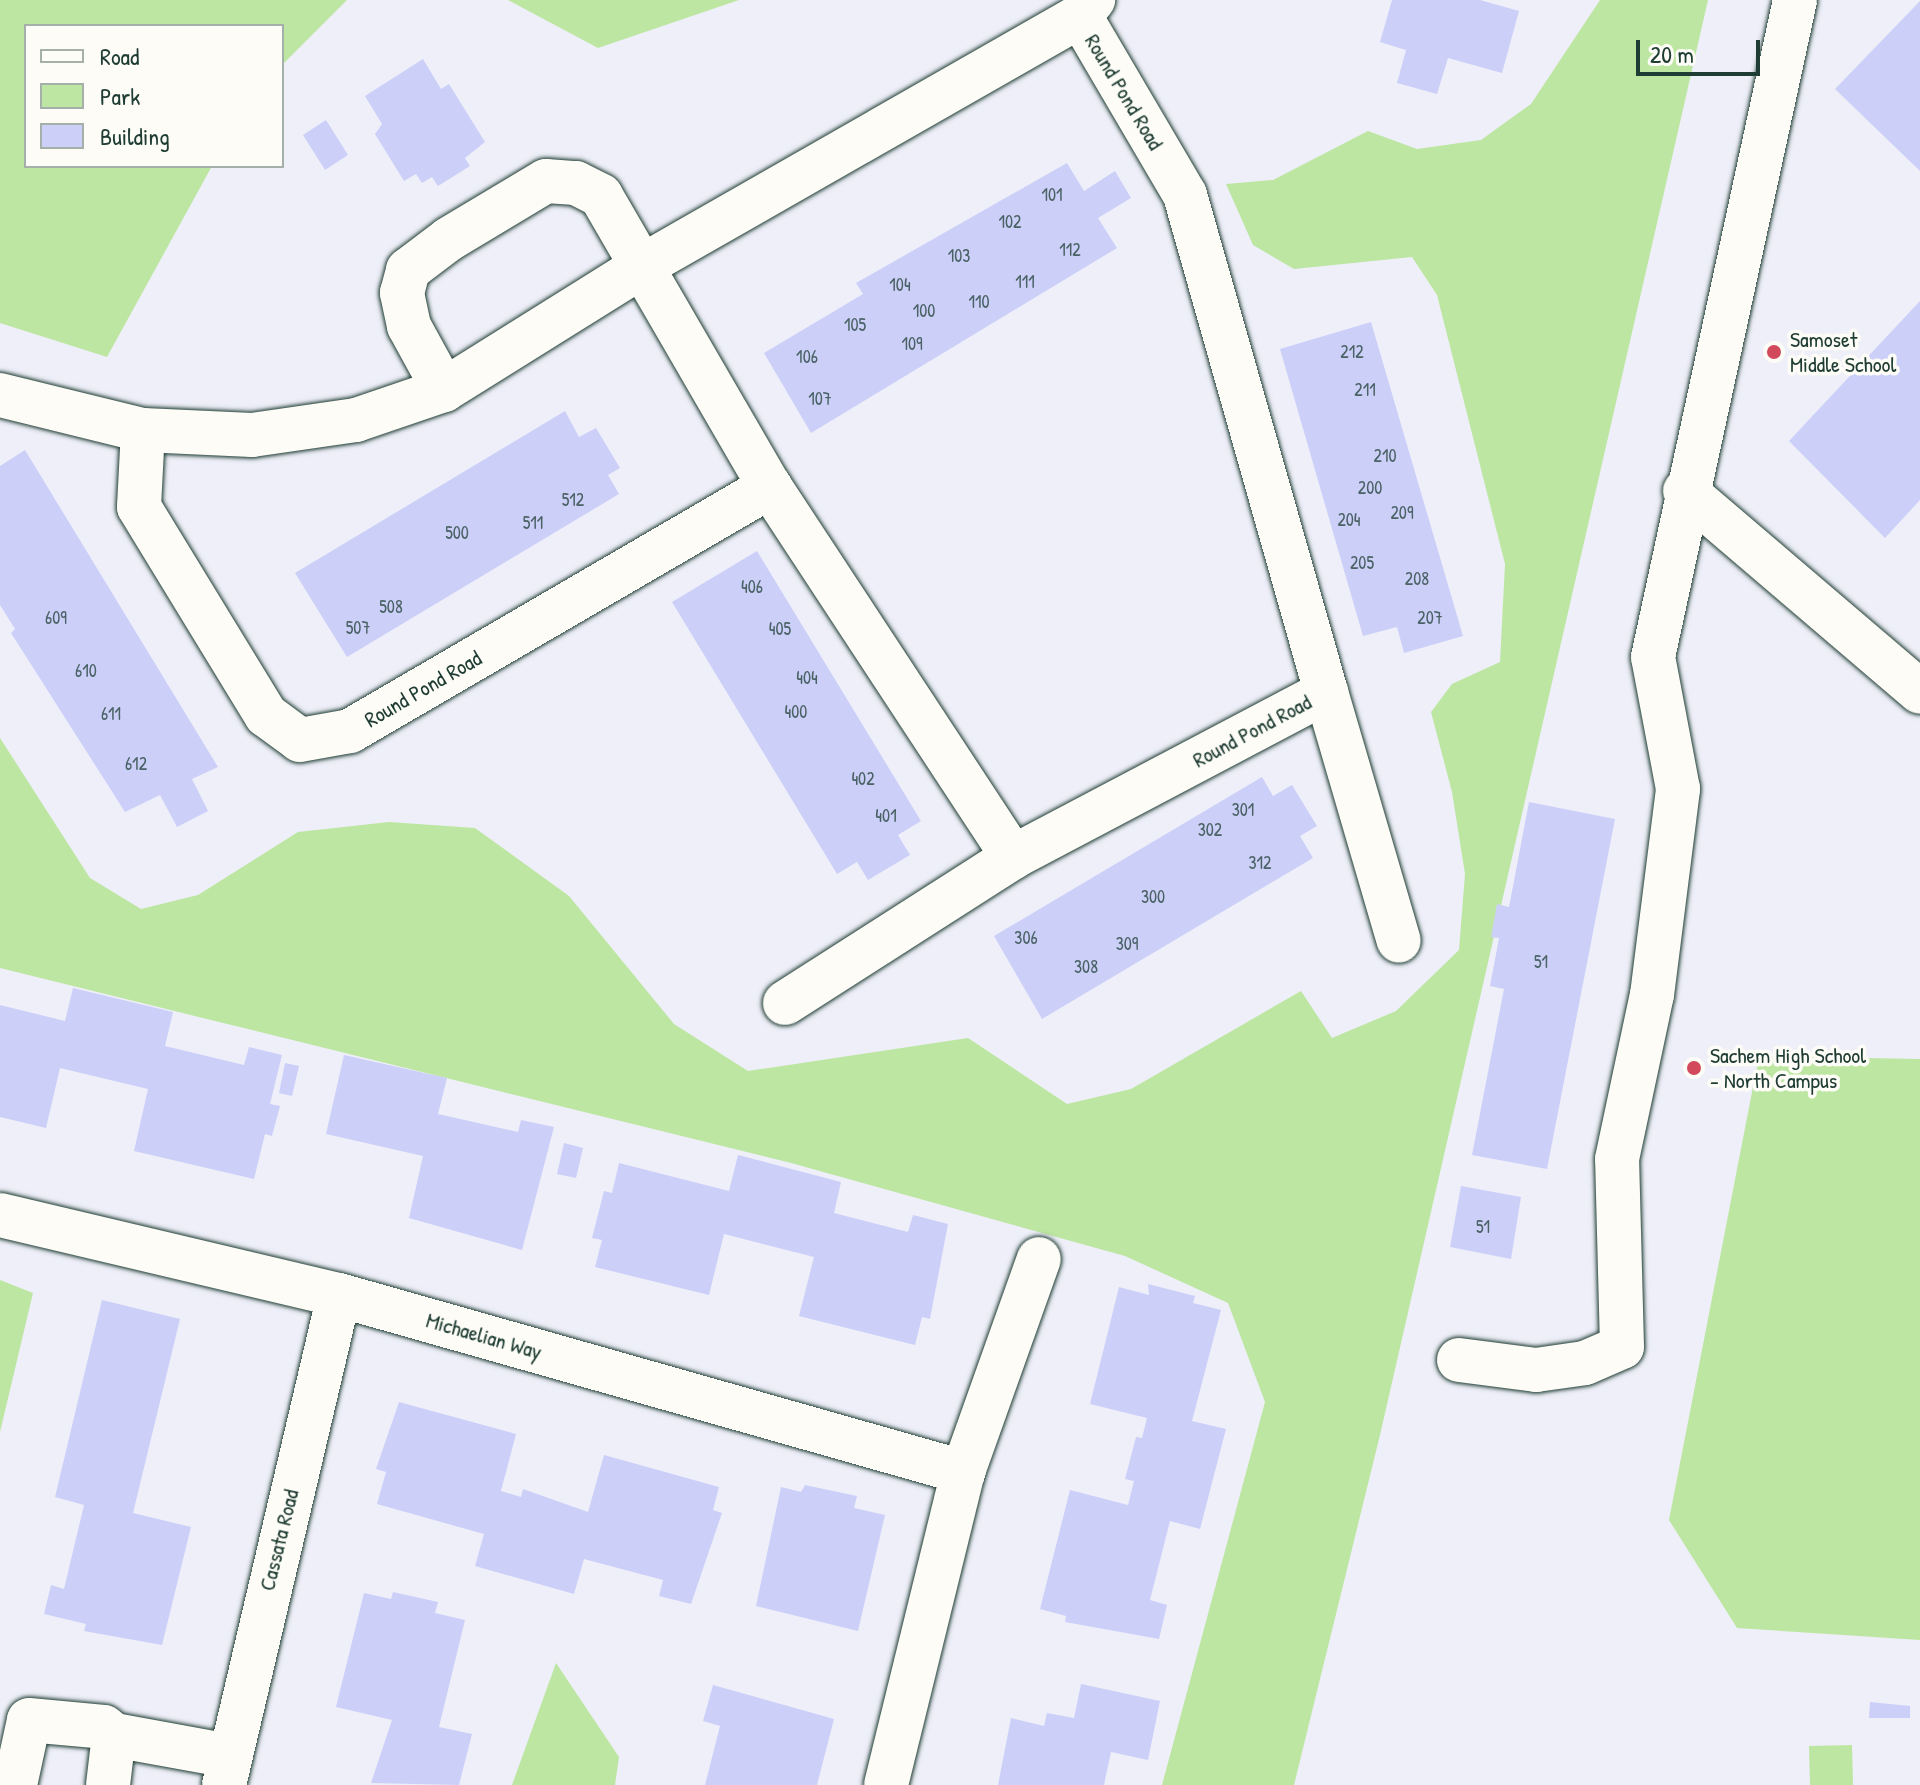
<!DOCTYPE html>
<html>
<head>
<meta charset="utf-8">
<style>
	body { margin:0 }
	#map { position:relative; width:1920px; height:1785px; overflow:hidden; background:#eeeff8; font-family:"Patrick Hand",sans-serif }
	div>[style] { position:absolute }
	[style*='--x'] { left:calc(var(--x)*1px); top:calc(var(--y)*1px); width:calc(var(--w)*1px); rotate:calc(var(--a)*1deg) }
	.green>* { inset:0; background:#bde6a2 }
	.building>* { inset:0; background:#ccd0f9 }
	.roads { filter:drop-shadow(0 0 2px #1f3d34) drop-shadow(0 0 2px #1f3d34) }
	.minor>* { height:44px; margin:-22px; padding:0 22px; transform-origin:22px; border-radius:22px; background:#fdfcf7 }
	.dots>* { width:22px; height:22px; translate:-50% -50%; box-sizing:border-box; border:4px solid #fdfcf7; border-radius:50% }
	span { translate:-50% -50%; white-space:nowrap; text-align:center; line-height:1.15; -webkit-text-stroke:7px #fdfcf7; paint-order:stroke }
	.number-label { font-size:18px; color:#4a6265 }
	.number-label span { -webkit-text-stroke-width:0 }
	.street-label { font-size:22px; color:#1f3d34 }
	.poi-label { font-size:22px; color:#1f3d34 }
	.left { translate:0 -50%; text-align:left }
	.legend { position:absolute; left:24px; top:24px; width:260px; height:144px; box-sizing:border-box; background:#fdfcf7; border:2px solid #a4b0a9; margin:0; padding:10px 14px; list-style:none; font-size:24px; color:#1f3d34 }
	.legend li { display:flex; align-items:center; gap:16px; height:40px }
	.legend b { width:40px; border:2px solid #a4b0a9 }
	.scale { position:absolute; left:1636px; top:40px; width:124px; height:36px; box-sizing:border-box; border:4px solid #1f3d34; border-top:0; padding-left:10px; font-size:24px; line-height:28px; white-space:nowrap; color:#1f3d34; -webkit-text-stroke:6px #fdfcf7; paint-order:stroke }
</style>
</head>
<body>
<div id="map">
	<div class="green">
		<i style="clip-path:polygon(0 0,347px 0,282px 65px,282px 26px,26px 26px,26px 166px,212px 166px,107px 357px,0 323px)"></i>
		<i style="clip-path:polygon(508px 0,739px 0,598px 48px)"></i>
		<i style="clip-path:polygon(1600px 0,1708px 0,1380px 1435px,1294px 1785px,1162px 1785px,1265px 1402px,1228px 1303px,1125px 1256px,791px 1163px,0 968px,0 738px,90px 878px,141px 909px,198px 895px,298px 832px,389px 822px,475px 828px,569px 896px,674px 1024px,748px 1071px,968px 1038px,1067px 1104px,1131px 1089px,1301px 991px,1332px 1038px,1396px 1011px,1459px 950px,1465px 874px,1452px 792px,1431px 712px,1452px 684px,1500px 662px,1505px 564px,1437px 295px,1412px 257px,1294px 269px,1253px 245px,1226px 184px,1273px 180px,1368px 131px,1417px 149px,1481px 140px,1531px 104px)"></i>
		<i style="clip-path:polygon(1759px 1056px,1920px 1059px,1920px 1640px,1737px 1628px,1669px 1520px)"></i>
		<i style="clip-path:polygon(0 1280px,33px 1293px,0 1432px)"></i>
		<i style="clip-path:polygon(556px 1663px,619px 1757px,615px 1785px,512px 1785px)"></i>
		<i style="clip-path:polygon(1852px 1745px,1853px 1785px,1810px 1785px,1809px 1746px)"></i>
	</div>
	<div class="building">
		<i style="clip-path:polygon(1392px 0,1480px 0,1519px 11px,1502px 73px,1448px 58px,1437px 94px,1397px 83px,1406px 50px,1380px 42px)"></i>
		<i style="clip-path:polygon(1920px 1px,1920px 171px,1835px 89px)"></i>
		<i style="clip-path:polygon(423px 59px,441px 89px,449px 84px,485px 142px,465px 158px,470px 166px,438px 186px,432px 177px,422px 183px,416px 174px,404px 181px,375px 134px,382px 124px,365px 96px)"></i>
		<i style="clip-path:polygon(326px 120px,348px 155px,325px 170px,303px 135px)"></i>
		<i style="clip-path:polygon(1067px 163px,1084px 191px,1115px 171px,1131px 198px,1098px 218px,1117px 248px,811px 433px,764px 353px,863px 294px,856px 283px)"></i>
		<i style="clip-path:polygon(1920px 301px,1920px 500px,1885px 538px,1789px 441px)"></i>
		<i style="clip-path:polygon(1371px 322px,1463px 636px,1404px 653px,1397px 627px,1363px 636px,1280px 349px)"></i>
		<i style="clip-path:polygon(565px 411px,579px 437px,596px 428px,620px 468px,608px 475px,619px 494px,347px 657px,295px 573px)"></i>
		<i style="clip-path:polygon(25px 450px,218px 767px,192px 779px,208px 811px,177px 827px,160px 795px,125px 812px,11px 633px,15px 629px,0 605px,0 466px)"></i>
		<i style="clip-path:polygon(757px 551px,921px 821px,898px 835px,910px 855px,868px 880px,857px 862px,837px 874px,672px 602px)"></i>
		<i style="clip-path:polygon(1262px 777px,1273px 796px,1292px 785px,1317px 826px,1300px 836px,1313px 858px,1042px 1019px,994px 936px)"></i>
		<i style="clip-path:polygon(1529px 802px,1615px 819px,1547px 1169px,1472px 1155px,1504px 989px,1490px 986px,1499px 938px,1491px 937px,1497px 904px,1509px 907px)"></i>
		<i style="clip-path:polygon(73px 988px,173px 1012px,165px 1046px,244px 1065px,249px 1047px,282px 1055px,270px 1104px,280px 1106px,272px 1136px,265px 1134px,254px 1179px,134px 1151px,148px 1089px,60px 1068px,46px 1128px,0 1117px,0 1005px,65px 1021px)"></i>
		<i style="clip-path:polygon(344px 1055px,447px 1078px,438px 1114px,518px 1132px,521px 1120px,554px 1127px,522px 1250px,409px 1218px,423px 1156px,326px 1134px)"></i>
		<i style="clip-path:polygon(285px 1063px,299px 1066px,292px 1096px,279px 1093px)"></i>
		<i style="clip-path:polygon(564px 1143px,583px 1148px,576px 1178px,557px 1174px)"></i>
		<i style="clip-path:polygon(738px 1155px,841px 1182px,834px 1213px,908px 1232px,913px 1215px,948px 1224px,930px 1319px,922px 1317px,915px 1345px,799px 1316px,814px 1257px,724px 1234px,709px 1295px,595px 1267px,602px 1240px,592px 1238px,604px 1191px,612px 1193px,619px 1163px,729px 1191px)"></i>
		<i style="clip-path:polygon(1461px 1186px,1521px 1197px,1511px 1259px,1450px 1247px)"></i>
		<i style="clip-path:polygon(1148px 1284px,1195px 1296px,1193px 1303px,1221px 1310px,1192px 1421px,1226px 1429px,1200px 1529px,1170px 1521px,1150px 1600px,1167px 1605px,1159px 1639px,1065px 1622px,1066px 1616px,1040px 1609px,1070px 1490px,1128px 1505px,1134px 1481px,1125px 1479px,1136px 1437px,1142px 1438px,1147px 1418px,1090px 1404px,1119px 1287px,1149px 1295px)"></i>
		<i style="clip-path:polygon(102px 1300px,180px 1319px,133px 1513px,191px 1527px,162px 1645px,84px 1631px,86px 1624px,44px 1614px,51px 1585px,64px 1589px,84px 1505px,55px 1497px)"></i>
		<i style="clip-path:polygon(399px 1402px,516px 1434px,501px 1491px,521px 1497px,523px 1489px,588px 1512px,604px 1455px,719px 1487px,713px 1510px,722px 1513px,691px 1604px,659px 1596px,663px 1580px,584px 1559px,574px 1594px,475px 1566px,484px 1534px,377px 1504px,386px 1472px,376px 1469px)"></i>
		<i style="clip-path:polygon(805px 1485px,857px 1496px,854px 1508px,885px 1515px,858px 1631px,756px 1606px,781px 1487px,801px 1492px)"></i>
		<i style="clip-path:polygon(393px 1592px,438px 1602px,435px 1613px,465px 1620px,439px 1727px,472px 1734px,459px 1785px,371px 1783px,392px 1720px,336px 1707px,364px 1593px,391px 1599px)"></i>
		<i style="clip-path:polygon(1081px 1684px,1160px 1701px,1148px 1760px,1111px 1752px,1104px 1785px,998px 1785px,1011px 1718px,1044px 1726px,1047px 1713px,1074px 1718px)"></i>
		<i style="clip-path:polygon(713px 1685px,834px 1719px,817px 1785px,705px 1785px,720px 1726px,703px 1721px)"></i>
		<i style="clip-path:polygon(1870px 1702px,1910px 1706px,1910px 1718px,1869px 1718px)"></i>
	</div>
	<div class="roads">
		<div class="minor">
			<i style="--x:444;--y:390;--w:73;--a:-118.7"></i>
			<i style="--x:409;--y:326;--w:34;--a:-102"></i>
			<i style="--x:402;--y:293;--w:24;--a:-75"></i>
			<i style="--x:408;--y:270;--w:51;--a:-37.1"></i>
			<i style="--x:449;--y:239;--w:113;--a:-30.9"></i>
			<i style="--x:546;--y:181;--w:30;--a:4"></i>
			<i style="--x:576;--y:183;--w:28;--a:27"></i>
			<i style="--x:601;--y:196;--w:337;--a:59.9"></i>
			<i style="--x:770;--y:487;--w:443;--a:56.7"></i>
			<i style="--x:1013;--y:857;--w:354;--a:-27.8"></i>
			<i style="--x:1326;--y:692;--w:517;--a:-105.84"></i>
			<i style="--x:1185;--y:195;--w:208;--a:-120.4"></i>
			<i style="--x:0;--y:395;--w:147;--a:13.8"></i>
			<i style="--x:143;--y:430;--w:109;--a:2.6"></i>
			<i style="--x:252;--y:435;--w:105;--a:-8.2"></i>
			<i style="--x:356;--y:420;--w:93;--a:-18.8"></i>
			<i style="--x:444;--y:390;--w:236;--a:-32"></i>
			<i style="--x:644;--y:265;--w:502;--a:-29.73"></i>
			<i style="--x:1080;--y:16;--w:21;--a:-51"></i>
			<i style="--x:143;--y:430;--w:77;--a:93"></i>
			<i style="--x:139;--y:507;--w:244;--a:58.6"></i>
			<i style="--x:266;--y:715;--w:42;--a:36.3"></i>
			<i style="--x:300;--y:740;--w:51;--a:-10.2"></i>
			<i style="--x:350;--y:731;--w:486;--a:-30.2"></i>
			<i style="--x:1685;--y:491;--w:309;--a:40.5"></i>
			<i style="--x:1326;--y:692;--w:259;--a:73.7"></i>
			<i style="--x:785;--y:1003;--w:271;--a:-32.6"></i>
			<i style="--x:0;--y:1215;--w:348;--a:13.3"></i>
			<i style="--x:339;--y:1295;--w:649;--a:15.84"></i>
			<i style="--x:1459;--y:1360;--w:78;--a:7.4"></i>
			<i style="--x:1536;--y:1370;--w:49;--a:-8.1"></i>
			<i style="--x:1585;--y:1363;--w:40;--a:-23.4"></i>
			<i style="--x:1622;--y:1347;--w:188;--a:-91.5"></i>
			<i style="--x:1617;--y:1159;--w:168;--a:-78"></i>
			<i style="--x:1652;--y:995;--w:208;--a:-82.8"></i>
			<i style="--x:1678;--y:789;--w:134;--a:-100.7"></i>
			<i style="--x:1653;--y:657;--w:672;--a:-77.8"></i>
			<i style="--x:15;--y:1785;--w:66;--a:-77.8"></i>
			<i style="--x:29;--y:1720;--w:75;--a:5.3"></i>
			<i style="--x:104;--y:1727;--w:13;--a:39"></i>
			<i style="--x:114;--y:1735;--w:118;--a:10.3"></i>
			<i style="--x:108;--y:1785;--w:50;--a:-83.2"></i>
			<i style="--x:224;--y:1785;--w:503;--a:-76.79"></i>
			<i style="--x:886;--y:1785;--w:322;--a:-76.2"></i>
			<i style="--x:963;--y:1472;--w:226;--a:-70.4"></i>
		</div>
	</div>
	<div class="dots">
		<i style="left:1774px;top:352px;background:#d1495b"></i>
		<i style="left:1694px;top:1068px;background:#d1495b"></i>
	</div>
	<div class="number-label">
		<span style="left:1052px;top:195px">101</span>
		<span style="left:1010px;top:222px">102</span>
		<span style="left:1070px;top:250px">112</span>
		<span style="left:959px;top:256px">103</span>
		<span style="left:1025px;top:282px">111</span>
		<span style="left:900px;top:285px">104</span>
		<span style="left:979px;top:302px">110</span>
		<span style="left:924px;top:311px">100</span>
		<span style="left:855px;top:325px">105</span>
		<span style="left:912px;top:344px">109</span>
		<span style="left:1352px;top:352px">212</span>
		<span style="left:807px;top:357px">106</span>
		<span style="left:1365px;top:390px">211</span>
		<span style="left:820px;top:399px">107</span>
		<span style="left:1385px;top:456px">210</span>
		<span style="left:1370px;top:488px">200</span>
		<span style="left:573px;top:500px">512</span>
		<span style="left:1402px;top:513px">209</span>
		<span style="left:1349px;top:520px">204</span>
		<span style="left:533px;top:523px">511</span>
		<span style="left:457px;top:533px">500</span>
		<span style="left:1362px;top:563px">205</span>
		<span style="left:1417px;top:579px">208</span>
		<span style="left:752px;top:587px">406</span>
		<span style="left:391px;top:607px">508</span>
		<span style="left:56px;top:618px">609</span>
		<span style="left:1430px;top:618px">207</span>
		<span style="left:358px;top:628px">507</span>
		<span style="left:780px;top:629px">405</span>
		<span style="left:86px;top:671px">610</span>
		<span style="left:807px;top:678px">404</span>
		<span style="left:796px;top:712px">400</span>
		<span style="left:111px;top:714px">611</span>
		<span style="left:136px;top:764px">612</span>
		<span style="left:863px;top:779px">402</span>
		<span style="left:1243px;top:810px">301</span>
		<span style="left:886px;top:816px">401</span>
		<span style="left:1210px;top:830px">302</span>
		<span style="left:1260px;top:863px">312</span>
		<span style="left:1153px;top:897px">300</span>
		<span style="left:1026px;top:938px">306</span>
		<span style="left:1127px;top:944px">309</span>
		<span style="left:1541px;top:962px">51</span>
		<span style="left:1086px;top:967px">308</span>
		<span style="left:1483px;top:1227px">51</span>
	</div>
	<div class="street-label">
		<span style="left:1124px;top:92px;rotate:59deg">Round Pond Road</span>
		<span style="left:423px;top:689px;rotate:-30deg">Round Pond Road</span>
		<span style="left:1252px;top:731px;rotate:-28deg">Round Pond Road</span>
		<span style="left:484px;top:1336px;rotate:16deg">Michaelian Way</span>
		<span style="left:279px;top:1540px;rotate:-76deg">Cassata Road</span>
	</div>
	<div class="poi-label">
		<span class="left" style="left:1790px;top:352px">Samoset<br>Middle School</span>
		<span class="left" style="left:1710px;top:1068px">Sachem High School<br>- North Campus</span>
	</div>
	<ul class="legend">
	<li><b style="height:10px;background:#fdfcf7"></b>Road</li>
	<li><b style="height:22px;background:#bde6a2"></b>Park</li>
	<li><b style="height:22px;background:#ccd0f9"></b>Building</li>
	</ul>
	<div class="scale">20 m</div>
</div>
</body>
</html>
